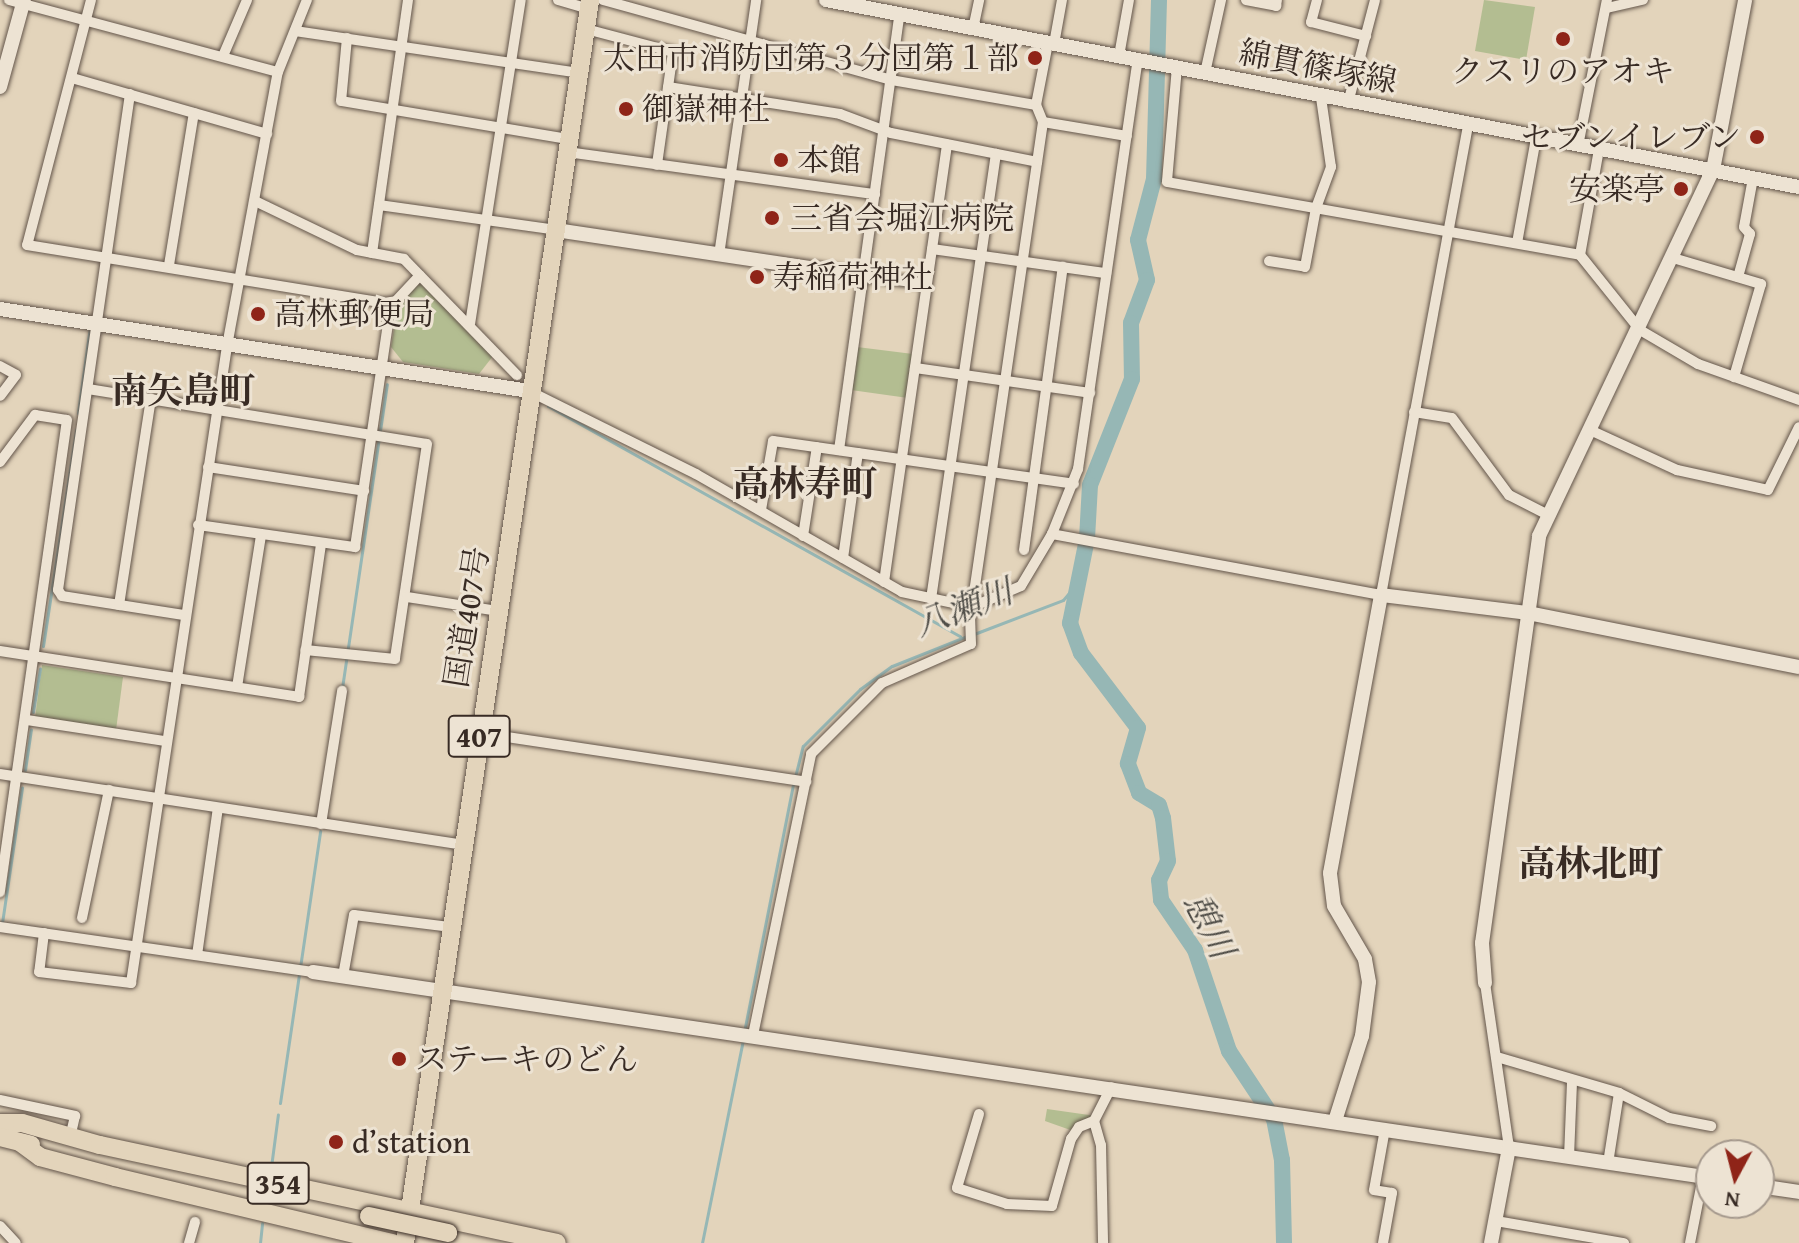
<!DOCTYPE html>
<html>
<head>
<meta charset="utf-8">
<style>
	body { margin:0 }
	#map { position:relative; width:1799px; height:1243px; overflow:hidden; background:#e3d4bb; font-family:"Gentium Book Plus","Noto Serif JP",serif }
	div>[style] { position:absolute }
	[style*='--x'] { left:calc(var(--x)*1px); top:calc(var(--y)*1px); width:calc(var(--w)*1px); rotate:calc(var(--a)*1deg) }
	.green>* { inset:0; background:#b3bd91 }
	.stream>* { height:3px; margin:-1.5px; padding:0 1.5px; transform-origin:1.5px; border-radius:1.5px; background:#96b7b5 }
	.river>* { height:16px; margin:-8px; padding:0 8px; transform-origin:8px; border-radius:8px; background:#96b7b5 }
	.roads { filter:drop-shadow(0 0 2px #63554a) drop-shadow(0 0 2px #63554a) }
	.street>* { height:10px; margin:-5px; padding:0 5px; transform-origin:5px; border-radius:5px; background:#ede3d3 }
	.secondary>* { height:14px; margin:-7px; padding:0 7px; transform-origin:7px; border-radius:7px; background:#ede3d3 }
	.highway>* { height:18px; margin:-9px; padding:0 9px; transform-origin:9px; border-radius:9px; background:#e3d4bb }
	.bridges { filter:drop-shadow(0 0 2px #382b24) drop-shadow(0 0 2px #382b24) }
	.highway-bridge>* { height:18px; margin:-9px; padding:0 9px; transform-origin:9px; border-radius:9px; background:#e3d4bb }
	.dots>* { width:22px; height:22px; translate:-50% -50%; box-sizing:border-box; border:4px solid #ede3d3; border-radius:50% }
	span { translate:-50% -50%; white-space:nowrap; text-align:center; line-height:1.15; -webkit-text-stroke:6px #ede3d3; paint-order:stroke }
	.shield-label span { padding:2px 6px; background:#ede3d3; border:2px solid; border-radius:6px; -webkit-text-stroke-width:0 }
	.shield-label { font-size:30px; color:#382b24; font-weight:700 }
	.poi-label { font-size:32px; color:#382b24 }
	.right { translate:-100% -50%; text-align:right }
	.left { translate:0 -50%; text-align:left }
	.street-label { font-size:32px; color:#382b24 }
	.water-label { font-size:34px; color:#504e48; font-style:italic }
	.quarter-label { font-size:36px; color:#382b24; font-weight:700 }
	.north { position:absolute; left:1695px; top:1139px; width:80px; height:80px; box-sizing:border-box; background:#ede3d3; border:2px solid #a5998d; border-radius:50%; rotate:187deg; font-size:22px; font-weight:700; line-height:32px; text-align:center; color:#382b24 }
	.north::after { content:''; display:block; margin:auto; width:28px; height:36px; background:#8f2418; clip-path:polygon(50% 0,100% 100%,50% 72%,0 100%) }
</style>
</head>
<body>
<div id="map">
	<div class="green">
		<i style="clip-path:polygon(1484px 0,1535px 7px,1526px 60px,1475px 51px)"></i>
		<i style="clip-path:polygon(419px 282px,493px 356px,479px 374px,403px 362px,391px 347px,398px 304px)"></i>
		<i style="clip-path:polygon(857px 347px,913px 354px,908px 398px,851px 390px)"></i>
		<i style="clip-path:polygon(42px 665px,123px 677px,116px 730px,35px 718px)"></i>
		<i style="clip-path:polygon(1047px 1109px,1096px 1116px,1076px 1132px,1045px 1121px)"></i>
	</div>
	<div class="stream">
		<i style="--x:548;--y:406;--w:472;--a:29.2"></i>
		<i style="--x:78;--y:413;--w:88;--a:-82.1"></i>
		<i style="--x:974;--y:634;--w:95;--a:-20.9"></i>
		<i style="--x:1063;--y:600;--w:17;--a:-50"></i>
		<i style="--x:1074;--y:587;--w:26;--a:-79"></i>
		<i style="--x:43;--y:646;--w:219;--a:-81.3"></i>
		<i style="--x:342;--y:688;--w:307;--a:-81.6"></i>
		<i style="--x:33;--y:712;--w:44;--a:-80.8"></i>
		<i style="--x:25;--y:770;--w:41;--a:-81.7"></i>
		<i style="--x:795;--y:777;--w:32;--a:-76"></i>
		<i style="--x:803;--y:746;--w:81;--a:-45"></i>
		<i style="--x:860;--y:689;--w:39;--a:-36"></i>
		<i style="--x:892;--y:666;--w:81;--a:-21.8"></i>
		<i style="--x:2;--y:923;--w:137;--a:-81.6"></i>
		<i style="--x:744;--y:1032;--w:253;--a:-78.8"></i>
		<i style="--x:280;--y:1103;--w:275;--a:-81.6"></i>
		<i style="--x:271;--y:1167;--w:53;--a:-82.5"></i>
		<i style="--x:260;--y:1243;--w:20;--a:-84"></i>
		<i style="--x:702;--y:1243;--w:208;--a:-78.6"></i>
	</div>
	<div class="river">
		<i style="--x:1159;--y:0;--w:179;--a:91.6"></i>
		<i style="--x:1154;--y:179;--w:63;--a:104.7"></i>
		<i style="--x:1138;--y:240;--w:41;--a:77.3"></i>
		<i style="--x:1147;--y:280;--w:46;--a:110.4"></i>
		<i style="--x:1131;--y:323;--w:56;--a:89"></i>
		<i style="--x:1132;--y:379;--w:114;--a:111.6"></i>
		<i style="--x:1090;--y:485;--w:54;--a:93.2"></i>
		<i style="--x:1087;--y:539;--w:86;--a:101.4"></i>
		<i style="--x:1070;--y:623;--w:32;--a:70"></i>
		<i style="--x:1081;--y:653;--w:94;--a:52.8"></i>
		<i style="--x:1138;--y:728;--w:37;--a:106"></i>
		<i style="--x:1128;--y:764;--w:31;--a:69"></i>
		<i style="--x:1139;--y:793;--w:23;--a:31"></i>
		<i style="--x:1159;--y:805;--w:14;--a:73"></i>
		<i style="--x:1163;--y:818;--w:43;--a:83.4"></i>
		<i style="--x:1168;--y:861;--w:21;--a:115"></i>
		<i style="--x:1159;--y:880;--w:20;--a:84"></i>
		<i style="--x:1161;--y:900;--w:60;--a:55.8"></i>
		<i style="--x:1195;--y:950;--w:107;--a:71.4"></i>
		<i style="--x:1229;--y:1051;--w:82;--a:56.5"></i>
		<i style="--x:1274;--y:1119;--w:42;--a:79"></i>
		<i style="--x:1282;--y:1160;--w:83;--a:88.6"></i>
	</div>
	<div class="roads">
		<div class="street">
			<i style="--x:9;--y:0;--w:278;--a:15"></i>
			<i style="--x:91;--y:0;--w:253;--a:104.6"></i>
			<i style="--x:27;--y:245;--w:362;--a:9.2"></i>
			<i style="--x:384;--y:303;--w:12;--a:-9"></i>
			<i style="--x:396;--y:301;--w:35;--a:-47"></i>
			<i style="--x:558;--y:0;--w:32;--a:16"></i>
			<i style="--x:603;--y:0;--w:299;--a:15.5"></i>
			<i style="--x:891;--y:80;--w:147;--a:9.8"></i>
			<i style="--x:1246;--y:0;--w:31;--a:11"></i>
			<i style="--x:1276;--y:6;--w:6;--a:-81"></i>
			<i style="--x:1317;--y:0;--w:23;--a:105"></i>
			<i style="--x:1311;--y:22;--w:57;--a:14.3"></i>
			<i style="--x:1607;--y:8;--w:37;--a:-13"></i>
			<i style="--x:586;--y:29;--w:90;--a:14.8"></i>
			<i style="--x:673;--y:52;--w:114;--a:98.1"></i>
			<i style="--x:973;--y:29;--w:30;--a:-78"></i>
			<i style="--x:295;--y:31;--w:287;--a:8.4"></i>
			<i style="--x:347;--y:38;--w:63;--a:95.4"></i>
			<i style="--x:341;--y:101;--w:231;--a:9.5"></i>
			<i style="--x:1054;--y:44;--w:45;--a:-79.7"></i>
			<i style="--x:223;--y:56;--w:61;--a:-66.8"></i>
			<i style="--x:1119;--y:56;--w:57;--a:-79.9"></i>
			<i style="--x:1177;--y:67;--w:115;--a:95"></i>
			<i style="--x:1167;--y:182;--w:419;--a:10"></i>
			<i style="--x:1580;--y:255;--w:96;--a:51.3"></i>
			<i style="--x:1640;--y:330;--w:67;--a:30.4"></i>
			<i style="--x:1698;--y:364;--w:107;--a:19.6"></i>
			<i style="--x:1205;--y:73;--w:75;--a:-77.6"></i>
			<i style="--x:72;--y:78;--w:203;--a:16"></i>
			<i style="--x:668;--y:87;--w:174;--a:8.9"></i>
			<i style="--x:840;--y:114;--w:54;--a:20.4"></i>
			<i style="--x:891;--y:133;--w:149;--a:11.2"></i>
			<i style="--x:130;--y:94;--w:501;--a:98.26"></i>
			<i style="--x:58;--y:590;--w:7;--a:56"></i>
			<i style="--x:62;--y:596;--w:123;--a:8.9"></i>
			<i style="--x:1348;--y:103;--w:106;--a:-75.3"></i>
			<i style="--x:1043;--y:122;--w:85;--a:9.5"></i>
			<i style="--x:1578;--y:146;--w:149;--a:-78.8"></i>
			<i style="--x:567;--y:152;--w:311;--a:7.8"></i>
			<i style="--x:255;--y:201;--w:113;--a:25.7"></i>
			<i style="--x:357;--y:250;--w:48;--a:10.8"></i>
			<i style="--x:404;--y:259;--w:162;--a:45.8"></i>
			<i style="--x:379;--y:205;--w:179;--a:8"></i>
			<i style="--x:1517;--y:243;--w:107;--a:-79.7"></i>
			<i style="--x:932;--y:249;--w:176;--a:7.9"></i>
			<i style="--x:372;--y:253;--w:256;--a:-81.9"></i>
			<i style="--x:719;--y:255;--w:258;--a:-81.7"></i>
			<i style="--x:1580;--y:255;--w:108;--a:-79.8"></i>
			<i style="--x:1673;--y:258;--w:92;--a:16.5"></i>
			<i style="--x:1761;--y:284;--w:97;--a:106.2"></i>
			<i style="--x:1269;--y:261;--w:36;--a:9"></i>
			<i style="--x:1305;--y:267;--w:60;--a:-79.4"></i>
			<i style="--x:1316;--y:208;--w:44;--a:-69.9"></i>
			<i style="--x:1331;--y:167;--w:70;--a:-98.2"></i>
			<i style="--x:169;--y:265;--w:154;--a:-80.7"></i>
			<i style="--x:863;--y:276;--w:64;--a:7.1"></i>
			<i style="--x:1738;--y:277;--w:45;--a:-74.4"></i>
			<i style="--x:1750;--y:234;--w:9;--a:-131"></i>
			<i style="--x:1744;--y:227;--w:50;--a:-79.6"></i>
			<i style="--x:470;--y:324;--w:328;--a:-81.1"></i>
			<i style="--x:0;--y:366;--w:18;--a:29"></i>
			<i style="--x:16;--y:375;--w:26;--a:127"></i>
			<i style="--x:915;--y:368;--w:177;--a:8.1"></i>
			<i style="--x:88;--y:389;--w:343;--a:9.2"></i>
			<i style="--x:427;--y:444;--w:217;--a:98.5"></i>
			<i style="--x:395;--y:659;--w:90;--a:-174.3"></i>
			<i style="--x:529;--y:391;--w:186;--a:26.4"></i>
			<i style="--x:696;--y:474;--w:237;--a:29.8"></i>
			<i style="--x:902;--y:592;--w:72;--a:12.1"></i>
			<i style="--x:972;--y:607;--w:53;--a:-23.2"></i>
			<i style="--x:1021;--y:586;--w:61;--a:-59.2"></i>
			<i style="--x:1052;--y:534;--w:70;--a:-68.2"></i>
			<i style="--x:1078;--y:469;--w:413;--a:-81.7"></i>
			<i style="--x:1414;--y:412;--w:38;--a:9"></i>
			<i style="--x:1452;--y:418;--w:96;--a:53.5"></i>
			<i style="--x:1509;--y:495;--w:44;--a:27.1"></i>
			<i style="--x:1590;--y:430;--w:96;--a:24.7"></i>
			<i style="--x:1677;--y:470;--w:93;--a:12.4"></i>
			<i style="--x:1768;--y:490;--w:70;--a:-63.8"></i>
			<i style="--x:839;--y:450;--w:439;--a:-82.1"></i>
			<i style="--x:0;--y:462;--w:59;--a:-53.3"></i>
			<i style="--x:35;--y:415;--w:32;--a:9"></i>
			<i style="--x:67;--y:420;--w:477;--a:98.1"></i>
			<i style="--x:208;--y:467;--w:158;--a:8.7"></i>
			<i style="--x:761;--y:510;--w:70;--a:-80.1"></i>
			<i style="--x:773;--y:441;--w:304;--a:8.1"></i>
			<i style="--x:198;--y:525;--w:159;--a:8"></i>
			<i style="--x:355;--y:547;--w:247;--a:-81.6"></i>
			<i style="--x:1052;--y:534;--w:335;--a:10.5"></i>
			<i style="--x:1381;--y:595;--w:478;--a:-79.5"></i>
			<i style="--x:803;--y:536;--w:90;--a:-81.1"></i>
			<i style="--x:1024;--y:550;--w:286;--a:-82.2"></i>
			<i style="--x:843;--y:558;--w:106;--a:-81.9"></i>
			<i style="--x:884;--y:582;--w:442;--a:-81.8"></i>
			<i style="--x:407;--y:597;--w:93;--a:8.7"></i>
			<i style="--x:931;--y:599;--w:450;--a:-81.7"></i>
			<i style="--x:119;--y:605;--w:209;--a:-81.2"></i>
			<i style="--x:0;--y:651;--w:303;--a:8.7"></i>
			<i style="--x:299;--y:697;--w:154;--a:-81.8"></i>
			<i style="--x:237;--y:687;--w:154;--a:-81"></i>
			<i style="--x:27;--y:720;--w:140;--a:8.7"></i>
			<i style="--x:480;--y:733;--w:330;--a:8.5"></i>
			<i style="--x:0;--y:774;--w:468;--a:8.7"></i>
			<i style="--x:321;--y:824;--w:135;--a:-81"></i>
			<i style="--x:82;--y:918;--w:131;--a:-78.1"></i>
			<i style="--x:0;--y:927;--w:316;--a:8.2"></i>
			<i style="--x:44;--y:933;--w:39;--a:97"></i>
			<i style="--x:39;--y:972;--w:93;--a:6.8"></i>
			<i style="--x:131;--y:983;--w:644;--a:-81.43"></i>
			<i style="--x:227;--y:346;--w:279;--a:-79.5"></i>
			<i style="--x:278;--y:72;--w:78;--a:-68.1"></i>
			<i style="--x:197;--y:955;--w:148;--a:-81.9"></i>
			<i style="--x:343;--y:976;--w:62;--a:-79.8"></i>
			<i style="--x:354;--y:915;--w:98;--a:7.1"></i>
			<i style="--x:1485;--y:983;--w:167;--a:81.7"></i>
			<i style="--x:753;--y:1035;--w:287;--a:-78.3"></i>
			<i style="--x:811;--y:754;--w:100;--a:-45"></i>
			<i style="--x:882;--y:683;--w:97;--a:-23.7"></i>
			<i style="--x:971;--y:644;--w:24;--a:-92"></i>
			<i style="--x:970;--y:620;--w:503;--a:-81.66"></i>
			<i style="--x:1043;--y:122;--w:18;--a:-112"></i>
			<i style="--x:1036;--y:105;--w:63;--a:-79"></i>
			<i style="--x:1497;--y:1057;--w:127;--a:16.4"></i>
			<i style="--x:1619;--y:1093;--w:71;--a:98.9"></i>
			<i style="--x:1619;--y:1093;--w:56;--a:26.6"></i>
			<i style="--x:1669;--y:1118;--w:43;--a:10.8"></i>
			<i style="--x:0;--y:1100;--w:77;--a:12"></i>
			<i style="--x:75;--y:1116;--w:23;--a:103"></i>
			<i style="--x:979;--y:1114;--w:77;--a:106.6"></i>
			<i style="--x:957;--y:1188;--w:52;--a:17.7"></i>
			<i style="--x:1007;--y:1204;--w:45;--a:2.5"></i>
			<i style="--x:1052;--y:1206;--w:70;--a:-74.2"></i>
			<i style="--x:1071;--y:1139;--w:14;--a:-56"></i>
			<i style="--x:1079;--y:1127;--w:16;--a:-22"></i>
			<i style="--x:1094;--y:1121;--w:38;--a:-63"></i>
			<i style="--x:1094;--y:1121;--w:25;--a:74"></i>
			<i style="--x:1101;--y:1145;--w:98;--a:88.8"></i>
			<i style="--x:1569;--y:1157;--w:76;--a:-87.7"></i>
			<i style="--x:1496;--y:1221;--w:130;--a:9.8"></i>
			<i style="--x:0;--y:1226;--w:23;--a:47"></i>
			<i style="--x:189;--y:1243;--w:22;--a:-74"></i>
			<i style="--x:1383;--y:1243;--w:51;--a:-79.8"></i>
			<i style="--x:1392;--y:1193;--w:18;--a:-171"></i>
			<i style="--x:1374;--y:1190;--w:62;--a:-79.8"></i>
			<i style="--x:1690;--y:1243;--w:67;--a:-78.9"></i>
		</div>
		<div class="secondary">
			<i style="--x:826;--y:0;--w:991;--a:10.88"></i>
			<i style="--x:0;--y:87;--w:90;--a:-74.6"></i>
			<i style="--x:556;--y:230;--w:310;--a:8.5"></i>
			<i style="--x:0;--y:309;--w:535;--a:8.81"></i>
			<i style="--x:313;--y:972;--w:1413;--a:8.38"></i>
			<i style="--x:1485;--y:983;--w:40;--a:-94.3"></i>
			<i style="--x:1482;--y:943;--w:411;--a:-82"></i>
			<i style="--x:1539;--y:536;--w:405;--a:-64.6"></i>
			<i style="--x:1713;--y:170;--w:173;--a:-79.3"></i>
			<i style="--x:1335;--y:1121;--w:89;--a:-72.4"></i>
			<i style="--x:1362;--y:1036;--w:54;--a:-82.6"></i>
			<i style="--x:1369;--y:982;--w:23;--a:-100"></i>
			<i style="--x:1365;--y:959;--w:61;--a:-120.3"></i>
			<i style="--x:1334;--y:906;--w:33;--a:-97"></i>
			<i style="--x:1330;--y:873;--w:283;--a:-79.6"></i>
			<i style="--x:1381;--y:595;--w:148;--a:7"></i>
			<i style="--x:1528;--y:613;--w:276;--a:11.3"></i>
			<i style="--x:1759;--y:1186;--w:40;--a:8.5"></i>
			<i style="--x:1491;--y:1243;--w:97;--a:-79.3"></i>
		</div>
		<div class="highway">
			<i style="--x:0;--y:1123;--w:22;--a:0"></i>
			<i style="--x:22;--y:1123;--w:81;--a:15.8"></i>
			<i style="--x:100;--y:1145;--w:467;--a:12.1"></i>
			<i style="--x:0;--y:1137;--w:32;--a:14"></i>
			<i style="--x:21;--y:1143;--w:24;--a:36"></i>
			<i style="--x:40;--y:1157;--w:78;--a:14.9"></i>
			<i style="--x:115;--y:1177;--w:286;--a:13.4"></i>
			<i style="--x:405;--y:1243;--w:1257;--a:-81.53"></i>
		</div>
	</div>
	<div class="bridges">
		<div class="highway-bridge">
			<i style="--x:369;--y:1216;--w:81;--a:12.1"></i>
		</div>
	</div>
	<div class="dots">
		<i style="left:1563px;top:39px;background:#8f2418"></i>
		<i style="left:1035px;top:58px;background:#8f2418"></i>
		<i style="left:626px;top:109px;background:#8f2418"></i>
		<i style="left:1757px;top:137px;background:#8f2418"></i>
		<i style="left:781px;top:160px;background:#8f2418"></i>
		<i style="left:1681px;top:189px;background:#8f2418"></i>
		<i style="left:772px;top:218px;background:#8f2418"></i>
		<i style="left:757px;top:277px;background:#8f2418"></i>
		<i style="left:258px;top:314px;background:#8f2418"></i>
		<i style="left:399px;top:1059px;background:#8f2418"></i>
		<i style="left:336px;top:1142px;background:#8f2418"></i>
	</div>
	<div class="shield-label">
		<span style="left:479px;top:736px">407</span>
		<span style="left:278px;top:1183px">354</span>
	</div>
	<div class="poi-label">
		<span class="right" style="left:1019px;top:58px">太田市消防団第３分団第１部</span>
		<span style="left:1563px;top:71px">クスリのアオキ</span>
		<span class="left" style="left:642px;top:109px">御嶽神社</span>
		<span class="right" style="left:1741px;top:137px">セブンイレブン</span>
		<span class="left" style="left:797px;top:160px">本館</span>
		<span class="right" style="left:1665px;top:189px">安楽亭</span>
		<span class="left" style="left:790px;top:218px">三省会堀江病院</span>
		<span class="left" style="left:773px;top:277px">寿稲荷神社</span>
		<span class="left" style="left:274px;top:314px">高林郵便局</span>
		<span class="left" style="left:415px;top:1059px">ステーキのどん</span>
		<span class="left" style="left:352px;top:1142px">d’station</span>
	</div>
	<div class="street-label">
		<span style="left:1318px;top:67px;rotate:11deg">綿貫篠塚線</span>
		<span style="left:467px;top:617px;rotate:-81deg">国道407号</span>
	</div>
	<div class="water-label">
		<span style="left:963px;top:607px;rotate:-21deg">八瀬川</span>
		<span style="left:1210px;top:925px;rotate:63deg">憩川</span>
	</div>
	<div class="quarter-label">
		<span style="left:183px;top:390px">南矢島町</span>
		<span style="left:805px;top:483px">高林寿町</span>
		<span style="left:1591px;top:863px">高林北町</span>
	</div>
	<div class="north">N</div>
</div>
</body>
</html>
